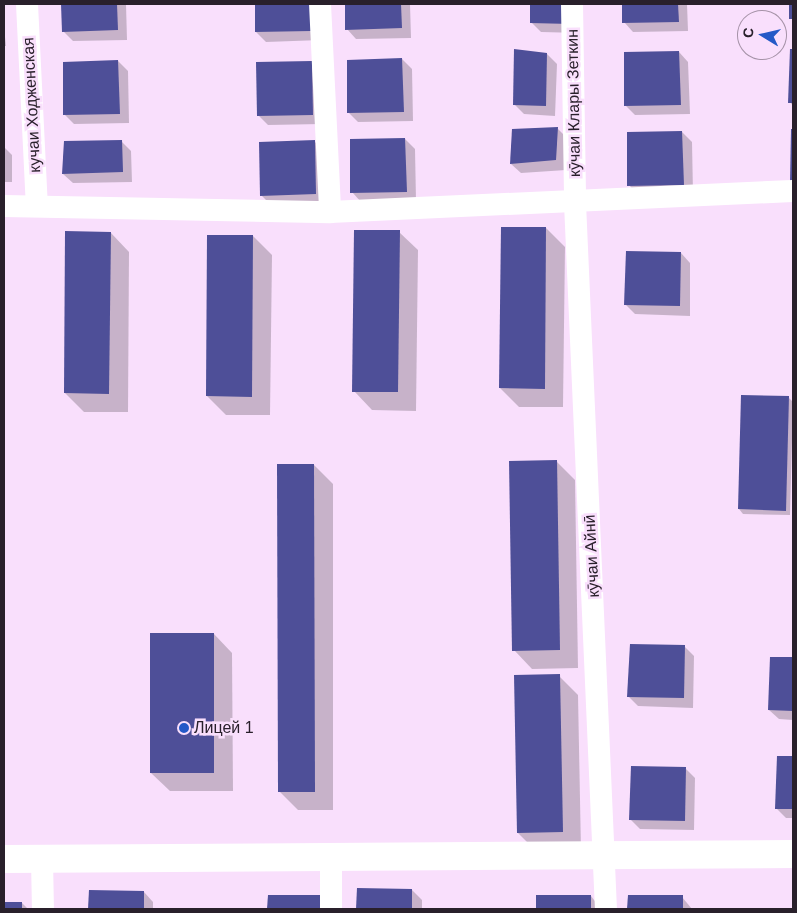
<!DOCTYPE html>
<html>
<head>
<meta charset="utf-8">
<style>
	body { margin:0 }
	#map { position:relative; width:797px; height:913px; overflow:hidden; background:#f9dffc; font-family:Helvetica,sans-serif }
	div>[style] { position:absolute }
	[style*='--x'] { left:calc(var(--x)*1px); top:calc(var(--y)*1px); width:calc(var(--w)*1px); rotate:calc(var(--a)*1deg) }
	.shadow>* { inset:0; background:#0003 }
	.building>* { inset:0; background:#4e4f98 }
	.street>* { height:22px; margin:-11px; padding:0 11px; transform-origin:11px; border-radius:11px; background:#fff }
	.secondary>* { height:28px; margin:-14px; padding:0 14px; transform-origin:14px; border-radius:14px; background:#fff }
	.dots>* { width:14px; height:14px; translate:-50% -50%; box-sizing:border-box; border:2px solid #f9dffc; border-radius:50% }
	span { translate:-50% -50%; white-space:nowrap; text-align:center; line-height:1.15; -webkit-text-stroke:5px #f9dffc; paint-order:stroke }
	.street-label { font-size:16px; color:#29202b }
	.poi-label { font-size:16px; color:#29202b }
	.left { translate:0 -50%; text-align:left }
	.frame { position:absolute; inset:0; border:5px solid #29202b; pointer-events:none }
	.north { position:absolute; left:737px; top:10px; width:50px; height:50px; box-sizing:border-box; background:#f9dffc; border:1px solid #a693a8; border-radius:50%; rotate:279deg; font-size:14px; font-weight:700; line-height:20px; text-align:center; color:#29202b }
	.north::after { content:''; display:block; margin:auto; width:18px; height:22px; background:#2459c7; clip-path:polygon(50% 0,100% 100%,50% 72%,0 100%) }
</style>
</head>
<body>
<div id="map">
	<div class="shadow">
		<i style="clip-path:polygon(63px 4px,126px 4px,127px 40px,73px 41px,63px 31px)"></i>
		<i style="clip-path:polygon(256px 4px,320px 4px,321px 40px,266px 42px,256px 32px)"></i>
		<i style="clip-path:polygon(347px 4px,410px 4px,411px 38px,356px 39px,347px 29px)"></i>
		<i style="clip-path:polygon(531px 4px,579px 4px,580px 33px,541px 32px,532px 23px)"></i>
		<i style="clip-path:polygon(624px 4px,687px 4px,688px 31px,633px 32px,624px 22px)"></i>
		<i style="clip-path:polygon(4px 28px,6px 46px,4px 46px)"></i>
		<i style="clip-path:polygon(791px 50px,793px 50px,793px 106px,790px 102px)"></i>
		<i style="clip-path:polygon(679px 52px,688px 62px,690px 114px,635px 115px,625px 105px)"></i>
		<i style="clip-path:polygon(547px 54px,557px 64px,555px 116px,524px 114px,515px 105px)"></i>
		<i style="clip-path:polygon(402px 59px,412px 69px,413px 121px,358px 122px,349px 113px)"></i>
		<i style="clip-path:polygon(118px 61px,128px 71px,129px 123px,74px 124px,65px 115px)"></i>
		<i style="clip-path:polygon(311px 62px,322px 124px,268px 125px,258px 115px)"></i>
		<i style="clip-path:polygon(557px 128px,567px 138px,566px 170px,521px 173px,511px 164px)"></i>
		<i style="clip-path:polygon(682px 132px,692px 142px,693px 194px,638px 195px,629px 185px)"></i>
		<i style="clip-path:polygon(405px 139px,415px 149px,416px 201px,361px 202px,352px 192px)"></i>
		<i style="clip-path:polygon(121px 141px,131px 151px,132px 182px,73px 183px,63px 174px)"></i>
		<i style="clip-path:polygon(314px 141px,324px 151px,326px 203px,271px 205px,261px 195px)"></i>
		<i style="clip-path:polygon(4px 147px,12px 155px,12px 182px,4px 182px)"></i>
		<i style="clip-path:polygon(546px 228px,565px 247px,563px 407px,519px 407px,500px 388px)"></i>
		<i style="clip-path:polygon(399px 232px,418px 250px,416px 411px,372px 410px,354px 391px)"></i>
		<i style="clip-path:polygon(111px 233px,129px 252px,128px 412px,84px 412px,65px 393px)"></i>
		<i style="clip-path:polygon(253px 236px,272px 255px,270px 415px,226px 415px,207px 396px)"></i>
		<i style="clip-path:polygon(681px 253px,690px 263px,690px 316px,635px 314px,625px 304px)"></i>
		<i style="clip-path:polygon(789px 398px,793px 402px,790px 515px,743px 514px,739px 509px)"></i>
		<i style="clip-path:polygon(556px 461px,575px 480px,578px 668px,532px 669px,514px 650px)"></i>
		<i style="clip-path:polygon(314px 465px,333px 484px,333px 810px,298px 810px,279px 791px)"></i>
		<i style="clip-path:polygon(214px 634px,232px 653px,233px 791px,170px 791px,151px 773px)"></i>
		<i style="clip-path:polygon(684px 646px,694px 656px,693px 708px,638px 706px,629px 697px)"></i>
		<i style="clip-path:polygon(771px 658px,793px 658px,793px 720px,779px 719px,769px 710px)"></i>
		<i style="clip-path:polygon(559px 676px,578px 695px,581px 851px,537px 852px,518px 833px)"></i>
		<i style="clip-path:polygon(778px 757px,793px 757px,793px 818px,786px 818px,776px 808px)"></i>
		<i style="clip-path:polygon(686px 769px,695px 778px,694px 830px,640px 829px,630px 819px)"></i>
		<i style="clip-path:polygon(358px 890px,412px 890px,422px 900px,422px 909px,358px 909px)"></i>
		<i style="clip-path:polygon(90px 891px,144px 892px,153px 902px,153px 909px,89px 909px)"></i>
		<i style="clip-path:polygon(269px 896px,332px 909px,269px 909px)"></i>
		<i style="clip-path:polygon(538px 896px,591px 896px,601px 909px,537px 909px)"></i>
		<i style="clip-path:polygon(629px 896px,682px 897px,692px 909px,628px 909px)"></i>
		<i style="clip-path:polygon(4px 903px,22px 903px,28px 909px,4px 909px)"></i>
	</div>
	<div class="building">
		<i style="clip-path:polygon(61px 4px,117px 4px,118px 30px,62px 32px)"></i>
		<i style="clip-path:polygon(255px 4px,311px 4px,311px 31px,255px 32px)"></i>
		<i style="clip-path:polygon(345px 4px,401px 4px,402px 28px,345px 30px)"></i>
		<i style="clip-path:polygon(530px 4px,570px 4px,571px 24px,530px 23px)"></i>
		<i style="clip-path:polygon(622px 4px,678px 4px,679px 22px,622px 23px)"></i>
		<i style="clip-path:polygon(789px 4px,793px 4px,793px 19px,789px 19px)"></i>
		<i style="clip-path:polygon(514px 49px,547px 53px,546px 106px,513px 105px)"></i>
		<i style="clip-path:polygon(790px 49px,793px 49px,793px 103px,788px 103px)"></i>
		<i style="clip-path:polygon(679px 51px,681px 105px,624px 106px,624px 52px)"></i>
		<i style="clip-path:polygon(402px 58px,404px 112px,347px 113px,347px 60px)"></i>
		<i style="clip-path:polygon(118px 60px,120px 114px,63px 115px,63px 62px)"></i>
		<i style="clip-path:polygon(312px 61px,313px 115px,257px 116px,256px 62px)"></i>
		<i style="clip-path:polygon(558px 127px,556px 160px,510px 164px,512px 129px)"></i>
		<i style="clip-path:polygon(791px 129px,793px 129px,793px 183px,790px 183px)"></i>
		<i style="clip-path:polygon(682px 131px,684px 185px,627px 186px,627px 132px)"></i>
		<i style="clip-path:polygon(405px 138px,407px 192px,350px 193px,350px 139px)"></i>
		<i style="clip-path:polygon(122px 140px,123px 172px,62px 174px,64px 141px)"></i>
		<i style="clip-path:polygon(315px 140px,316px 194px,260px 196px,259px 142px)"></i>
		<i style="clip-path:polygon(501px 227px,546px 227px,545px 389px,499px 388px)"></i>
		<i style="clip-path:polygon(354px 230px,400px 230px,398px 392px,352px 392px)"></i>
		<i style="clip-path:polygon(65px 231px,111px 232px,109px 394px,64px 393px)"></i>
		<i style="clip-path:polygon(207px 235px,253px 235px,252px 397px,206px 396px)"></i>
		<i style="clip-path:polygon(626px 251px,681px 252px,680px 306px,624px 305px)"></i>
		<i style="clip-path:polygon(741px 395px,789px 396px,786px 511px,738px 509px)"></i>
		<i style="clip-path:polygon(557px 460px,560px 650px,512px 651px,509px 461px)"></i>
		<i style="clip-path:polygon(277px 464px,314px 464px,315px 792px,278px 792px)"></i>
		<i style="clip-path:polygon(150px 633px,214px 633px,214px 773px,150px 773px)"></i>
		<i style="clip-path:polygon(630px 644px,685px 645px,684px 698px,627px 697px)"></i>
		<i style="clip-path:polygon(770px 657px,793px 657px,793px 711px,768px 710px)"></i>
		<i style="clip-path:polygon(560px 674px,563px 832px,517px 833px,514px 675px)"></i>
		<i style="clip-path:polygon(777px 756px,793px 756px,793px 809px,775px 809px)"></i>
		<i style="clip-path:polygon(631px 766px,686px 767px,685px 821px,629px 820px)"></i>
		<i style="clip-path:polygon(357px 888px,412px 889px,412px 909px,356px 909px)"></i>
		<i style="clip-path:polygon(89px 890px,144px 891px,144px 909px,88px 909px)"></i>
		<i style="clip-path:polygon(268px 895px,323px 895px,323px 909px,267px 909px)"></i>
		<i style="clip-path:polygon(536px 895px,591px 895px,591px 909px,536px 909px)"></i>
		<i style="clip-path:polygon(628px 895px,683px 895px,683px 909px,627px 909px)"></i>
		<i style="clip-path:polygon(4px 902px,22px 902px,22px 909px,4px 909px)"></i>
	</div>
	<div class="street">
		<i style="--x:27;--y:4;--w:202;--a:87.2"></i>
		<i style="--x:320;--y:4;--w:208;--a:87.2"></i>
		<i style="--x:572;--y:4;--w:199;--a:89.1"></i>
		<i style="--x:575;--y:203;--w:707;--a:87.49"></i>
		<i style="--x:4;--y:206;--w:326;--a:1.1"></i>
		<i style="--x:330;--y:212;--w:463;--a:-2.6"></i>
		<i style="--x:42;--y:859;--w:50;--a:88.9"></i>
		<i style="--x:331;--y:909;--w:51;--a:-90"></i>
	</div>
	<div class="secondary">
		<i style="--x:4;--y:859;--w:789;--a:-0.36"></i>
	</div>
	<div class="dots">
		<i style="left:184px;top:728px;background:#2459c7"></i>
	</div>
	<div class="street-label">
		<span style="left:574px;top:103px;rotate:-91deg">кӯчаи Клары Зеткин</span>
		<span style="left:32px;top:105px;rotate:-93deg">кучаи Ходженская</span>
		<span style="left:592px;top:556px;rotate:-93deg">кӯчаи Айнӣ</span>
	</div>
	<div class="poi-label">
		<span class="left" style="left:194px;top:728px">Лицей 1</span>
	</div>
	<div class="frame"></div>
	<div class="north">С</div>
</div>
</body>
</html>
